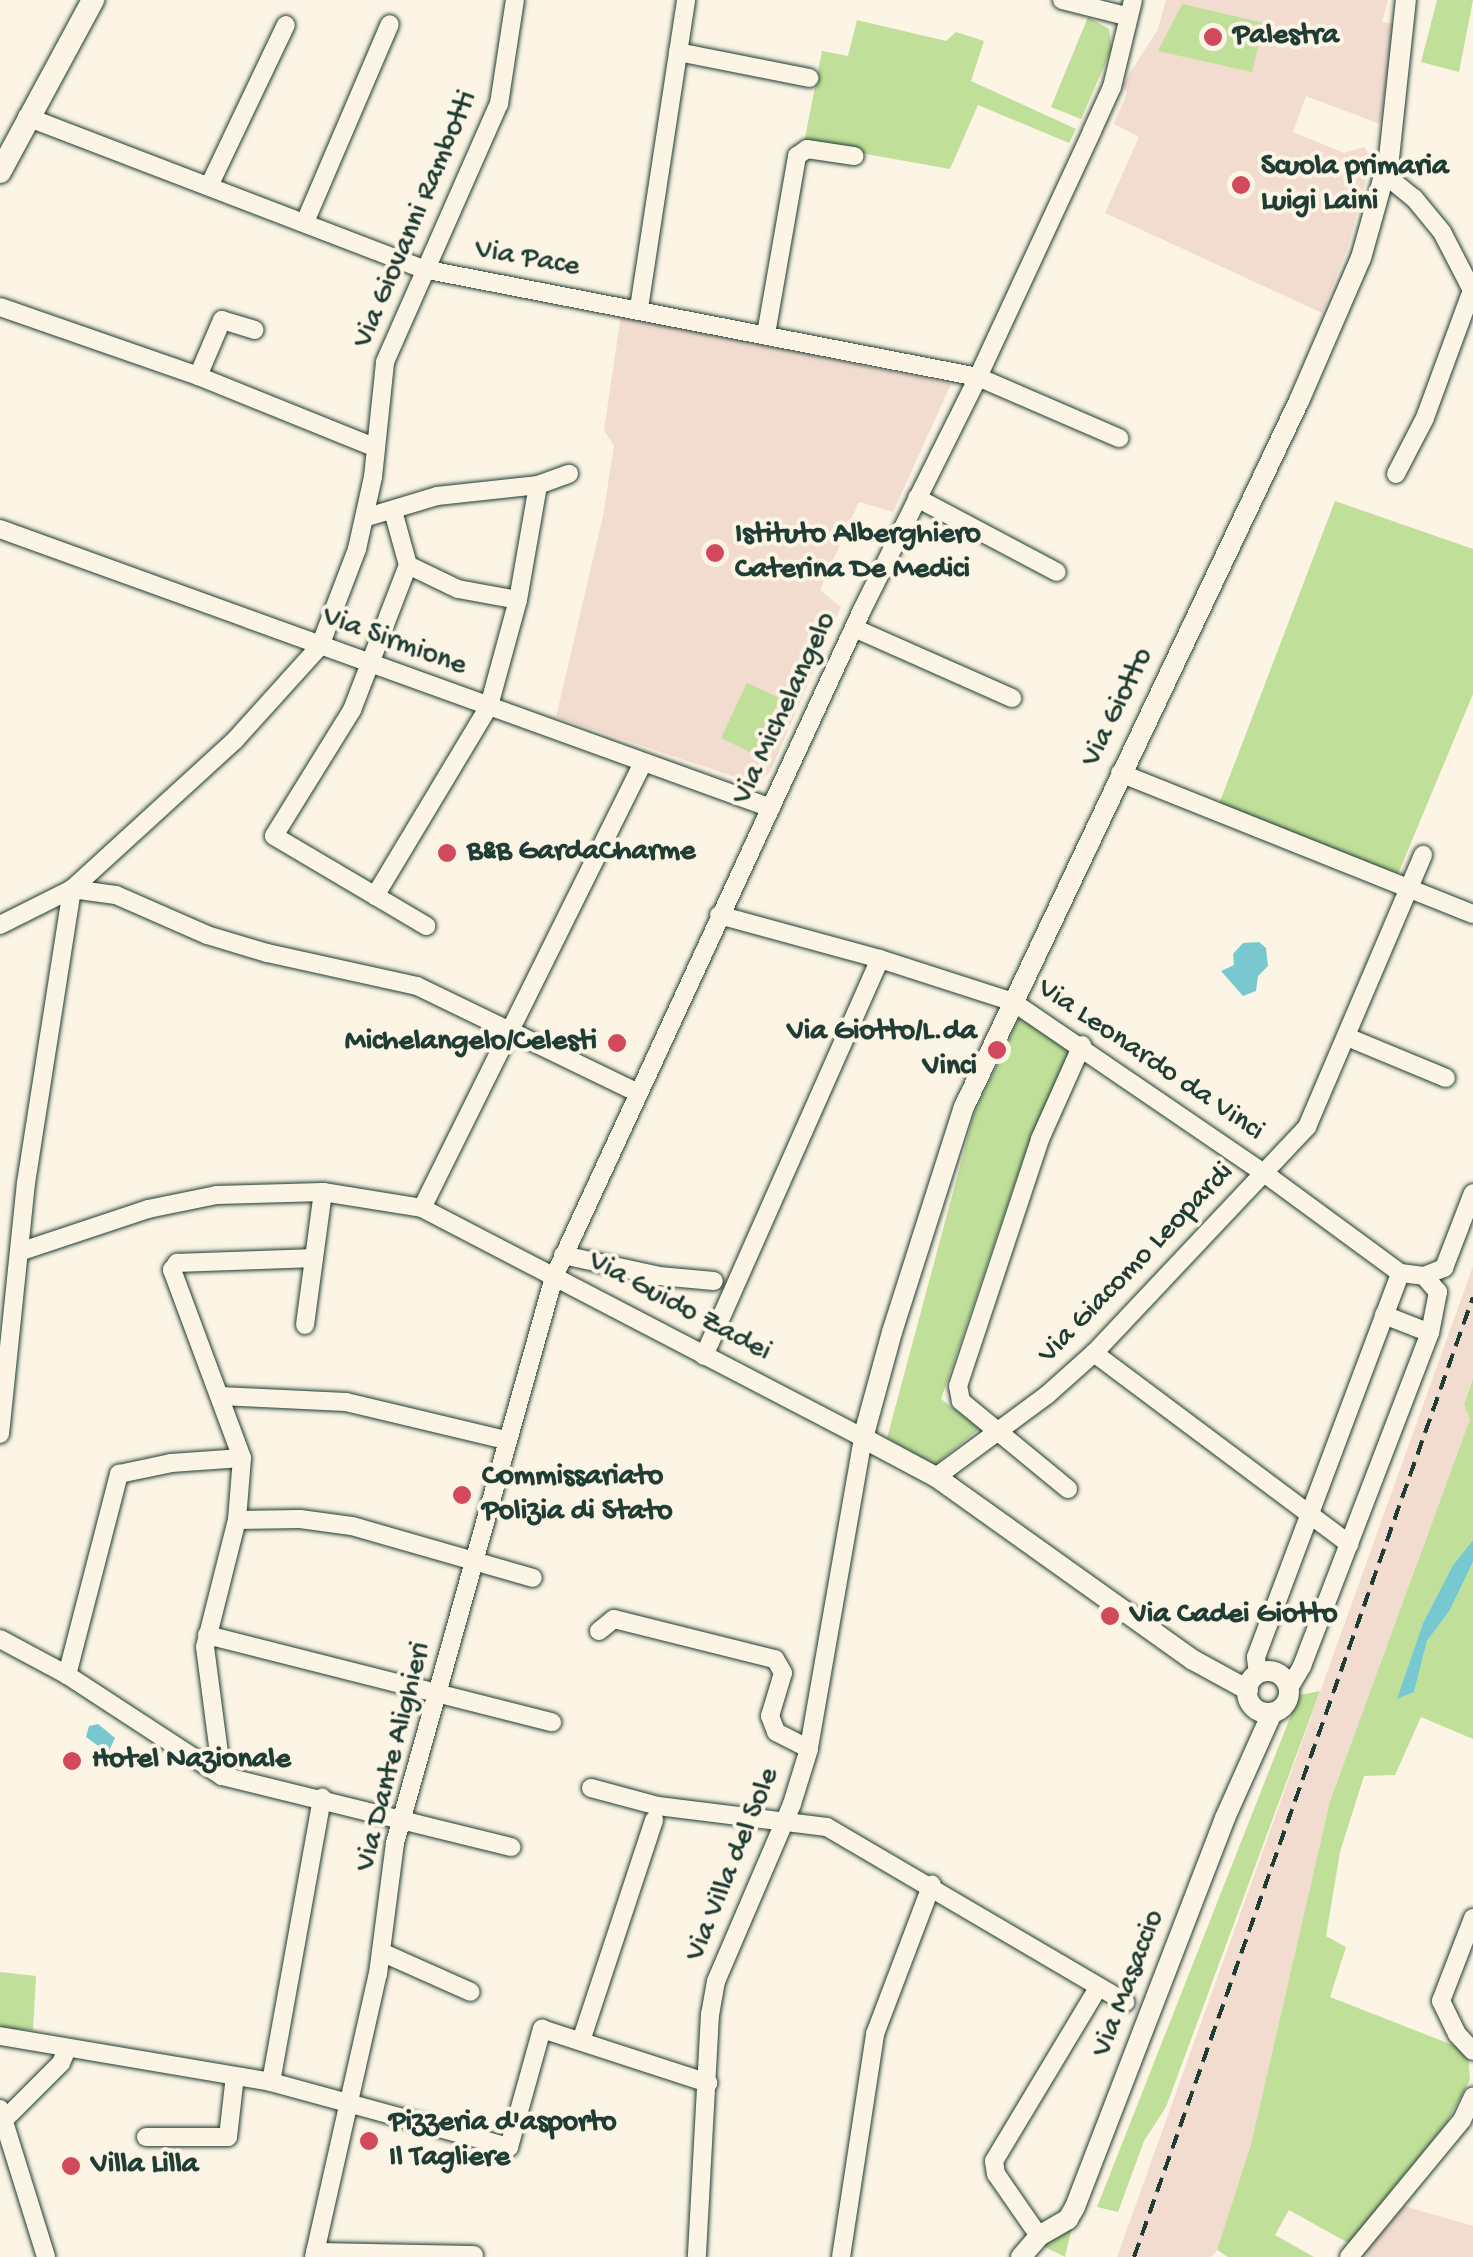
<!DOCTYPE html>
<html>
<head>
<meta charset="utf-8">
<style>
	body { margin:0 }
	#map { position:relative; width:1473px; height:2257px; overflow:hidden; background:#fcf5e5; font-family:"Gochi Hand",sans-serif }
	div>[style] { position:absolute }
	[style*='--x'] { left:calc(var(--x)*1px); top:calc(var(--y)*1px); width:calc(var(--w)*1px); rotate:calc(var(--a)*1deg) }
	.built>* { inset:0; background:#f2dccf }
	.green>* { inset:0; background:#c0df98 }
	.water>* { inset:0; background:#78c9cf }
	.roads { filter:drop-shadow(0 0 2px #1f3d34) drop-shadow(0 0 2px #1f3d34) }
	.minor>* { height:18px; margin:-9px; padding:0 9px; transform-origin:9px; border-radius:9px; background:#fcf5e5 }
	.tertiary>* { height:20px; margin:-10px; padding:0 10px; transform-origin:10px; border-radius:10px; background:#fcf5e5 }
	.tertiary>.ring { margin:-10px; padding:0; box-sizing:content-box; background:none; border:20px solid #fcf5e5; border-radius:50% }
	.secondary>* { height:22px; margin:-11px; padding:0 11px; transform-origin:11px; border-radius:11px; background:#fcf5e5 }
	.rail>* { height:4px; margin-top:-2px; transform-origin:0; background:repeating-linear-gradient(90deg,#1f3d34 0 15px,transparent 0 23px) }
	.dots>* { width:28px; height:28px; translate:-50% -50%; box-sizing:border-box; border:5px solid #fcf5e5; border-radius:50% }
	span { translate:-50% -50%; white-space:nowrap; text-align:center; line-height:1.15; -webkit-text-stroke:8px #fcf5e5; paint-order:stroke }
	.poi-label { font-size:30px; color:#1f3d34; font-weight:700 }
	.left { translate:0 -50%; text-align:left }
	.right { translate:-100% -50%; text-align:right }
	.street-label { font-size:30px; color:#1f3d34 }
</style>
</head>
<body>
<div id="map">
	<div class="built">
		<i style="clip-path:polygon(1166px 0,1388px 0,1382px 22px,1394px 24px,1380px 124px,1306px 96px,1293px 132px,1344px 153px,1364px 147px,1372px 157px,1348px 247px,1322px 313px,1105px 213px,1139px 137px,1114px 124px,1127px 93px,1123px 84px,1158px 29px)"></i>
		<i style="clip-path:polygon(621px 315px,951px 384px,893px 512px,859px 502px,820px 590px,841px 607px,770px 772px,756px 784px,556px 717px,603px 516px,614px 446px,604px 430px)"></i>
		<i style="clip-path:polygon(1473px 1266px,1473px 1378px,1464px 1405px,1470px 1419px,1330px 1801px,1251px 2144px,1217px 2250px,1211px 2257px,1117px 2257px)"></i>
		<i style="clip-path:polygon(1401px 2205px,1473px 2226px,1473px 2257px,1359px 2257px)"></i>
	</div>
	<div class="green">
		<i style="clip-path:polygon(1437px 0,1473px 0,1459px 72px,1421px 62px)"></i>
		<i style="clip-path:polygon(1182px 4px,1264px 23px,1252px 72px,1158px 51px)"></i>
		<i style="clip-path:polygon(1088px 17px,1109px 29px,1112px 48px,1081px 119px,1051px 107px)"></i>
		<i style="clip-path:polygon(857px 20px,946px 41px,956px 32px,984px 41px,971px 81px,1076px 129px,1069px 143px,978px 105px,950px 169px,804px 143px,822px 51px,848px 56px)"></i>
		<i style="clip-path:polygon(1335px 501px,1473px 549px,1473px 694px,1398px 874px,1219px 804px)"></i>
		<i style="clip-path:polygon(747px 683px,780px 698px,754px 754px,721px 738px)"></i>
		<i style="clip-path:polygon(1019px 1018px,1074px 1049px,1030px 1139px,941px 1399px,980px 1428px,935px 1465px,887px 1438px,974px 1114px)"></i>
		<i style="clip-path:polygon(1473px 1378px,1473px 1540px,1453px 1565px,1423px 1623px,1398px 1698px,1414px 1692px,1427px 1641px,1450px 1610px,1473px 1562px,1473px 1739px,1421px 1717px,1395px 1775px,1364px 1776px,1340px 1852px,1326px 1936px,1346px 1947px,1330px 1997px,1468px 2051px,1470px 2080px,1447px 2122px,1350px 2244px,1289px 2210px,1275px 2235px,1314px 2257px,1228px 2257px,1217px 2250px,1251px 2144px,1330px 1801px,1470px 1419px,1464px 1405px)"></i>
		<i style="clip-path:polygon(1320px 1691px,1166px 2107px,1144px 2141px,1118px 2212px,1097px 2207px,1299px 1695px)"></i>
		<i style="clip-path:polygon(0 1972px,36px 1976px,33px 2030px,0 2028px)"></i>
		<i style="clip-path:polygon(1073px 2223px,1065px 2257px,1043px 2246px)"></i>
	</div>
	<div class="water">
		<i style="clip-path:polygon(1259px 942px,1266px 948px,1268px 966px,1258px 976px,1256px 991px,1243px 996px,1221px 971px,1234px 965px,1233px 954px,1243px 943px)"></i>
		<i style="clip-path:polygon(1473px 1540px,1473px 1562px,1450px 1610px,1427px 1641px,1414px 1692px,1397px 1699px,1423px 1623px,1453px 1565px)"></i>
		<i style="clip-path:polygon(98px 1724px,115px 1738px,108px 1753px,86px 1737px,89px 1726px)"></i>
	</div>
	<div class="roads">
		<div class="minor">
			<i style="--x:1062;--y:0;--w:66;--a:14"></i>
			<i style="--x:678;--y:52;--w:134;--a:11.2"></i>
			<i style="--x:27;--y:117;--w:424;--a:21"></i>
			<i style="--x:423;--y:269;--w:565;--a:11.01"></i>
			<i style="--x:978;--y:377;--w:154;--a:23.4"></i>
			<i style="--x:1384;--y:174;--w:38;--a:39"></i>
			<i style="--x:1414;--y:198;--w:44;--a:50.5"></i>
			<i style="--x:1442;--y:232;--w:65;--a:62.7"></i>
			<i style="--x:1472;--y:290;--w:136;--a:110.2"></i>
			<i style="--x:1425;--y:418;--w:63;--a:117.4"></i>
			<i style="--x:210;--y:184;--w:176;--a:-64.5"></i>
			<i style="--x:305;--y:222;--w:215;--a:-66.8"></i>
			<i style="--x:0;--y:307;--w:210;--a:19.2"></i>
			<i style="--x:198;--y:376;--w:192;--a:22"></i>
			<i style="--x:639;--y:308;--w:312;--a:-81.3"></i>
			<i style="--x:766;--y:334;--w:181;--a:-80.1"></i>
			<i style="--x:797;--y:156;--w:12;--a:-35"></i>
			<i style="--x:807;--y:149;--w:48;--a:8.5"></i>
			<i style="--x:198;--y:376;--w:61;--a:-66.8"></i>
			<i style="--x:222;--y:320;--w:34;--a:17"></i>
			<i style="--x:917;--y:498;--w:158;--a:27.9"></i>
			<i style="--x:393;--y:511;--w:56;--a:74.5"></i>
			<i style="--x:408;--y:565;--w:55;--a:25.6"></i>
			<i style="--x:458;--y:589;--w:61;--a:10.4"></i>
			<i style="--x:364;--y:518;--w:76;--a:-16.8"></i>
			<i style="--x:437;--y:496;--w:102;--a:-6.2"></i>
			<i style="--x:538;--y:485;--w:33;--a:-20"></i>
			<i style="--x:0;--y:529;--w:820;--a:19.89"></i>
			<i style="--x:408;--y:565;--w:155;--a:111.1"></i>
			<i style="--x:352;--y:710;--w:148;--a:121.8"></i>
			<i style="--x:274;--y:836;--w:177;--a:30.6"></i>
			<i style="--x:854;--y:628;--w:173;--a:23.9"></i>
			<i style="--x:1120;--y:773;--w:380;--a:21.8"></i>
			<i style="--x:72;--y:889;--w:44;--a:7.8"></i>
			<i style="--x:116;--y:895;--w:99;--a:23.7"></i>
			<i style="--x:207;--y:935;--w:63;--a:16.7"></i>
			<i style="--x:267;--y:953;--w:154;--a:12.4"></i>
			<i style="--x:417;--y:986;--w:246;--a:25.8"></i>
			<i style="--x:375;--y:896;--w:222;--a:-59"></i>
			<i style="--x:489;--y:706;--w:110;--a:-74.7"></i>
			<i style="--x:518;--y:600;--w:117;--a:-80.1"></i>
			<i style="--x:719;--y:915;--w:167;--a:15.3"></i>
			<i style="--x:880;--y:959;--w:140;--a:17.9"></i>
			<i style="--x:1013;--y:1002;--w:304;--a:34.3"></i>
			<i style="--x:1264;--y:1173;--w:169;--a:36.3"></i>
			<i style="--x:1400;--y:1273;--w:24;--a:7"></i>
			<i style="--x:1424;--y:1276;--w:22;--a:-22"></i>
			<i style="--x:1444;--y:1268;--w:80;--a:-68.9"></i>
			<i style="--x:0;--y:925;--w:80;--a:-26.6"></i>
			<i style="--x:72;--y:889;--w:221;--a:-42.4"></i>
			<i style="--x:235;--y:740;--w:127;--a:-47.9"></i>
			<i style="--x:320;--y:646;--w:104;--a:-69.1"></i>
			<i style="--x:357;--y:549;--w:74;--a:-77.5"></i>
			<i style="--x:373;--y:477;--w:116;--a:-84"></i>
			<i style="--x:385;--y:362;--w:282;--a:-66.2"></i>
			<i style="--x:499;--y:104;--w:105;--a:-81.3"></i>
			<i style="--x:1347;--y:1037;--w:107;--a:22.5"></i>
			<i style="--x:422;--y:1208;--w:497;--a:-63.6"></i>
			<i style="--x:22;--y:1251;--w:133;--a:-18.4"></i>
			<i style="--x:148;--y:1209;--w:70;--a:-11.5"></i>
			<i style="--x:217;--y:1195;--w:106;--a:-1.6"></i>
			<i style="--x:323;--y:1192;--w:100;--a:9.2"></i>
			<i style="--x:422;--y:1208;--w:497;--a:27.5"></i>
			<i style="--x:863;--y:1438;--w:316;--a:99.9"></i>
			<i style="--x:809;--y:1749;--w:58;--a:107.2"></i>
			<i style="--x:792;--y:1804;--w:193;--a:113.2"></i>
			<i style="--x:716;--y:1981;--w:34;--a:100"></i>
			<i style="--x:710;--y:2014;--w:243;--a:93.1"></i>
			<i style="--x:563;--y:1255;--w:98;--a:12.3"></i>
			<i style="--x:659;--y:1276;--w:55;--a:5.2"></i>
			<i style="--x:1384;--y:1315;--w:49;--a:21.4"></i>
			<i style="--x:305;--y:1325;--w:134;--a:-82.3"></i>
			<i style="--x:1094;--y:1353;--w:319;--a:36.8"></i>
			<i style="--x:704;--y:1356;--w:434;--a:-66.1"></i>
			<i style="--x:220;--y:1396;--w:126;--a:2.7"></i>
			<i style="--x:346;--y:1402;--w:163;--a:13.4"></i>
			<i style="--x:0;--y:1434;--w:252;--a:-84.1"></i>
			<i style="--x:26;--y:1183;--w:298;--a:-81.1"></i>
			<i style="--x:936;--y:1477;--w:138;--a:-36.5"></i>
			<i style="--x:1047;--y:1395;--w:63;--a:-41.8"></i>
			<i style="--x:1094;--y:1353;--w:311;--a:-46.7"></i>
			<i style="--x:1307;--y:1127;--w:296;--a:-66.9"></i>
			<i style="--x:1068;--y:1489;--w:139;--a:-140.6"></i>
			<i style="--x:961;--y:1401;--w:15;--a:-101"></i>
			<i style="--x:958;--y:1386;--w:260;--a:-71.6"></i>
			<i style="--x:1040;--y:1139;--w:103;--a:-65.9"></i>
			<i style="--x:237;--y:1520;--w:63;--a:-0.9"></i>
			<i style="--x:300;--y:1519;--w:52;--a:7.7"></i>
			<i style="--x:352;--y:1526;--w:188;--a:16"></i>
			<i style="--x:599;--y:1631;--w:19;--a:-39"></i>
			<i style="--x:614;--y:1619;--w:166;--a:14"></i>
			<i style="--x:775;--y:1659;--w:16;--a:60"></i>
			<i style="--x:783;--y:1673;--w:45;--a:106.8"></i>
			<i style="--x:770;--y:1716;--w:17;--a:69"></i>
			<i style="--x:776;--y:1732;--w:37;--a:27"></i>
			<i style="--x:207;--y:1635;--w:356;--a:14.2"></i>
			<i style="--x:0;--y:1639;--w:76;--a:28.2"></i>
			<i style="--x:67;--y:1675;--w:185;--a:33.1"></i>
			<i style="--x:222;--y:1776;--w:298;--a:13.8"></i>
			<i style="--x:1258;--y:1674;--w:17;--a:-97"></i>
			<i style="--x:1256;--y:1657;--w:410;--a:-69.4"></i>
			<i style="--x:67;--y:1675;--w:208;--a:-75.5"></i>
			<i style="--x:119;--y:1474;--w:53;--a:-11.9"></i>
			<i style="--x:171;--y:1463;--w:71;--a:-4"></i>
			<i style="--x:1289;--y:1688;--w:26;--a:-59"></i>
			<i style="--x:1302;--y:1666;--w:357;--a:-69"></i>
			<i style="--x:1430;--y:1333;--w:42;--a:-79"></i>
			<i style="--x:1438;--y:1292;--w:21;--a:-131"></i>
			<i style="--x:222;--y:1776;--w:130;--a:-97.5"></i>
			<i style="--x:205;--y:1647;--w:131;--a:-75.9"></i>
			<i style="--x:237;--y:1520;--w:62;--a:-85.4"></i>
			<i style="--x:242;--y:1458;--w:201;--a:-110.4"></i>
			<i style="--x:172;--y:1270;--w:9;--a:-54"></i>
			<i style="--x:177;--y:1263;--w:137;--a:-2.1"></i>
			<i style="--x:591;--y:1788;--w:69;--a:15"></i>
			<i style="--x:658;--y:1806;--w:170;--a:7.1"></i>
			<i style="--x:827;--y:1827;--w:346;--a:30.4"></i>
			<i style="--x:1473;--y:1918;--w:89;--a:111.1"></i>
			<i style="--x:1441;--y:2001;--w:37;--a:64"></i>
			<i style="--x:1457;--y:2034;--w:23;--a:47"></i>
			<i style="--x:381;--y:1952;--w:98;--a:24"></i>
			<i style="--x:0;--y:2036;--w:275;--a:9.6"></i>
			<i style="--x:271;--y:2082;--w:247;--a:15.3"></i>
			<i style="--x:509;--y:2147;--w:123;--a:-74.4"></i>
			<i style="--x:542;--y:2029;--w:175;--a:18"></i>
			<i style="--x:581;--y:2041;--w:233;--a:-71.7"></i>
			<i style="--x:271;--y:2082;--w:289;--a:-79.8"></i>
			<i style="--x:0;--y:2109;--w:155;--a:72.7"></i>
			<i style="--x:5;--y:2119;--w:79;--a:-45"></i>
			<i style="--x:61;--y:2063;--w:15;--a:-67"></i>
			<i style="--x:146;--y:2137;--w:82;--a:0"></i>
			<i style="--x:228;--y:2137;--w:61;--a:-83.5"></i>
			<i style="--x:1039;--y:2236;--w:75;--a:-124.7"></i>
			<i style="--x:996;--y:2174;--w:13;--a:-99"></i>
			<i style="--x:994;--y:2161;--w:202;--a:-59"></i>
			<i style="--x:315;--y:2252;--w:159;--a:1.1"></i>
			<i style="--x:314;--y:2257;--w:290;--a:-77.3"></i>
			<i style="--x:378;--y:1974;--w:132;--a:-82.6"></i>
			<i style="--x:395;--y:1843;--w:588;--a:-74.31"></i>
			<i style="--x:554;--y:1277;--w:735;--a:-65.21"></i>
			<i style="--x:862;--y:610;--w:260;--a:-63.5"></i>
			<i style="--x:978;--y:377;--w:271;--a:-65.1"></i>
			<i style="--x:1092;--y:131;--w:48;--a:-65.6"></i>
			<i style="--x:1112;--y:87;--w:89;--a:-76.4"></i>
			<i style="--x:841;--y:2257;--w:226;--a:-81.3"></i>
			<i style="--x:875;--y:2034;--w:160;--a:-69.2"></i>
			<i style="--x:1349;--y:2257;--w:178;--a:-50.5"></i>
			<i style="--x:1462;--y:2120;--w:26;--a:-65"></i>
		</div>
		<div class="tertiary">
			<i class="ring" style="left:1247px;top:1671px;width:22px;height:22px"></i>
			<i style="--x:1248;--y:1690;--w:63;--a:-151.4"></i>
			<i style="--x:1193;--y:1660;--w:315;--a:-144.5"></i>
			<i style="--x:936;--y:1477;--w:83;--a:-151.9"></i>
			<i style="--x:863;--y:1438;--w:110;--a:-74.7"></i>
			<i style="--x:892;--y:1332;--w:236;--a:-72.3"></i>
			<i style="--x:964;--y:1107;--w:781;--a:-64.62"></i>
			<i style="--x:1299;--y:401;--w:156;--a:-66.6"></i>
			<i style="--x:1361;--y:258;--w:104;--a:-74.4"></i>
			<i style="--x:1389;--y:158;--w:159;--a:-83.9"></i>
			<i style="--x:1021;--y:2257;--w:28;--a:-49"></i>
			<i style="--x:1039;--y:2236;--w:34;--a:-30"></i>
			<i style="--x:1068;--y:2219;--w:14;--a:-60"></i>
			<i style="--x:1075;--y:2207;--w:417;--a:-68.9"></i>
			<i style="--x:1225;--y:1818;--w:115;--a:-65.9"></i>
		</div>
		<div class="secondary">
			<i style="--x:0;--y:172;--w:196;--a:-61.6"></i>
		</div>
	</div>
	<div class="rail">
		<i style="--x:1134;--y:2257;--w:1018;--a:-70.55"></i>
	</div>
	<div class="dots">
		<i style="left:1213px;top:37px;background:#d1495b"></i>
		<i style="left:1241px;top:185px;background:#d1495b"></i>
		<i style="left:715px;top:553px;background:#d1495b"></i>
		<i style="left:447px;top:853px;background:#d1495b"></i>
		<i style="left:617px;top:1043px;background:#d1495b"></i>
		<i style="left:997px;top:1050px;background:#d1495b"></i>
		<i style="left:462px;top:1495px;background:#d1495b"></i>
		<i style="left:1110px;top:1616px;background:#d1495b"></i>
		<i style="left:72px;top:1761px;background:#d1495b"></i>
		<i style="left:369px;top:2141px;background:#d1495b"></i>
		<i style="left:71px;top:2166px;background:#d1495b"></i>
	</div>
	<div class="poi-label">
		<span class="left" style="left:1233px;top:37px">Palestra</span>
		<span class="left" style="left:1261px;top:185px">Scuola primaria<br>Luigi Laini</span>
		<span class="left" style="left:735px;top:553px">Istituto Alberghiero<br>Caterina De Medici</span>
		<span class="left" style="left:467px;top:853px">B&amp;B GardaCharme</span>
		<span class="right" style="left:977px;top:1050px">Via Giotto/L.da<br>Vinci</span>
		<span class="right" style="left:597px;top:1043px">Michelangelo/Celesti</span>
		<span class="left" style="left:482px;top:1495px">Commissariato<br>Polizia di Stato</span>
		<span class="left" style="left:1130px;top:1616px">Via Cadei Giotto</span>
		<span class="left" style="left:92px;top:1761px">Hotel Nazionale</span>
		<span class="left" style="left:389px;top:2141px">Pizzeria d'asporto<br>Il Tagliere</span>
		<span class="left" style="left:91px;top:2166px">Villa Lilla</span>
	</div>
	<div class="street-label">
		<span style="left:417px;top:220px;rotate:-67deg">Via Giovanni Rambotti</span>
		<span style="left:527px;top:260px;rotate:10deg">Via Pace</span>
		<span style="left:394px;top:643px;rotate:20deg">Via Sirmione</span>
		<span style="left:1119px;top:708px;rotate:-64deg">Via Giotto</span>
		<span style="left:786px;top:709px;rotate:-65deg">Via Michelangelo</span>
		<span style="left:1150px;top:1061px;rotate:34deg">Via Leonardo da Vinci</span>
		<span style="left:1137px;top:1264px;rotate:-46deg">Via Giacomo Leopardi</span>
		<span style="left:679px;top:1308px;rotate:28deg">Via Guido Zadei</span>
		<span style="left:395px;top:1757px;rotate:-76deg">Via Dante Alighieri</span>
		<span style="left:734px;top:1865px;rotate:-68deg">Via Villa del Sole</span>
		<span style="left:1130px;top:1984px;rotate:-69deg">Via Masaccio</span>
	</div>
</div>
</body>
</html>
